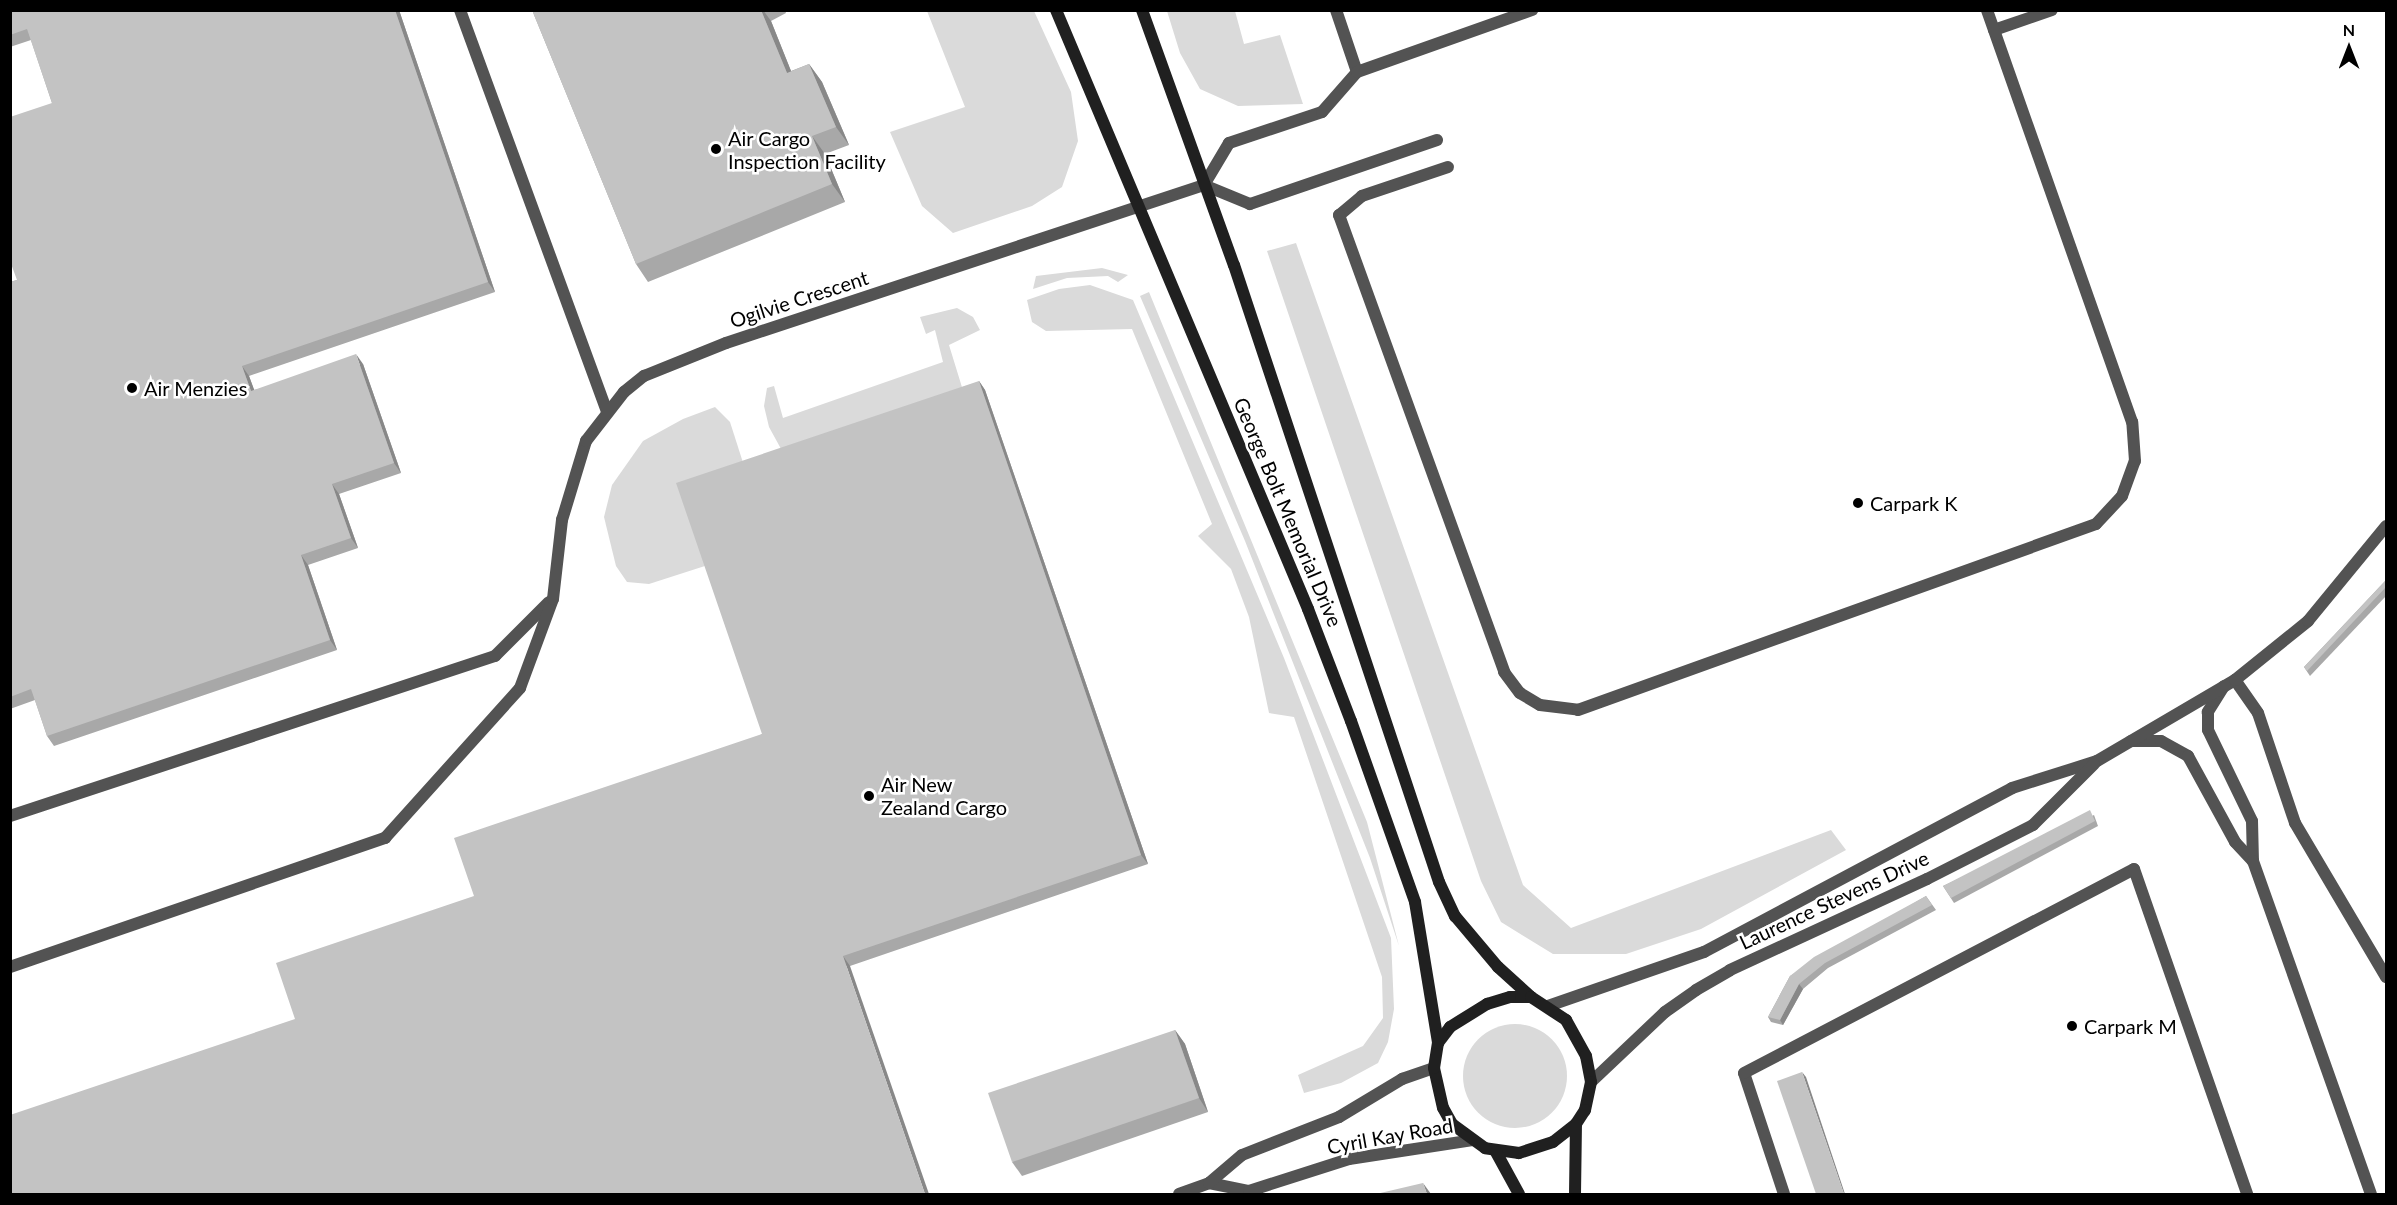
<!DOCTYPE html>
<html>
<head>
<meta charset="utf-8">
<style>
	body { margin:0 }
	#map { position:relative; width:2397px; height:1205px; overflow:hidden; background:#fff; font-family:Lato,sans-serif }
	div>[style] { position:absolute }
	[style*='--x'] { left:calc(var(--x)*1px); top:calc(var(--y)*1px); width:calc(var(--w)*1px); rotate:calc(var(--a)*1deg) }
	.green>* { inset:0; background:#dadada }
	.round { border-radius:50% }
	.lane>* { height:12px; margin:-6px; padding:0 6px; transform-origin:6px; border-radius:6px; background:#535353 }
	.street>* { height:12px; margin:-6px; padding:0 6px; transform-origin:6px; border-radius:6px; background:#535353 }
	.secondary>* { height:12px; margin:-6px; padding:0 6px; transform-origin:6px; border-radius:6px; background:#202020 }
	.wall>* { inset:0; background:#a8a8a8 }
	.shaded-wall>* { inset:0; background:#888 }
	.building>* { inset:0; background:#c3c3c3 }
	.dots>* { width:16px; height:16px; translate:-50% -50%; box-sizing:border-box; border:3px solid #fff; border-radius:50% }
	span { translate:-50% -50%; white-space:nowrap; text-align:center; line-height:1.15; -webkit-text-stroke:5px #fff; paint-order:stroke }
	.poi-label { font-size:20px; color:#000 }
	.left { translate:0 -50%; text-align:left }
	.street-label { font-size:20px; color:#000 }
	.frame { position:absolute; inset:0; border:12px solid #000; pointer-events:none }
	.north { position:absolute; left:2319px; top:18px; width:60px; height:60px; -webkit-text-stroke:4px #fff; paint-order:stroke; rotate:0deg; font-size:16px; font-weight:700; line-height:24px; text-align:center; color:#000 }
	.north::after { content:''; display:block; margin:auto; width:21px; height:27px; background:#000; clip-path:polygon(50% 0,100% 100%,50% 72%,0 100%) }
</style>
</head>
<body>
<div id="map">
	<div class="green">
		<i style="clip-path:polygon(927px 11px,1034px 11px,1071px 92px,1078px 141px,1062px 187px,1032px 206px,953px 233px,922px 206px,890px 132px,965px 107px)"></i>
		<i style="clip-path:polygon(1167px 11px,1235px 11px,1244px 44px,1280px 35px,1303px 104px,1238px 106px,1200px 89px,1180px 53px)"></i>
		<i style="clip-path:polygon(1296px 243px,1523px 885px,1571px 928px,1831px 830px,1846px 850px,1701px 929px,1626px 954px,1553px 954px,1501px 922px,1481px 881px,1267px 251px)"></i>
		<i style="clip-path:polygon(1102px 268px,1128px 275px,1118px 282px,1108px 276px,1067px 278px,1033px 289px,1036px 276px)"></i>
		<i style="clip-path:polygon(1090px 285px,1133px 300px,1284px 658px,1391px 938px,1394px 1009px,1388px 1042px,1378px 1063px,1341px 1083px,1304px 1093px,1298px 1075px,1363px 1046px,1383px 1018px,1382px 977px,1294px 717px,1269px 713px,1249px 617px,1231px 569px,1198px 536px,1212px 524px,1132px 329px,1046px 331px,1032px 322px,1027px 300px,1059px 289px)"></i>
		<i style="clip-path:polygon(1149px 292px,1367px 822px,1399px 946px,1370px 858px,1245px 541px,1140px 296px)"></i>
		<i style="clip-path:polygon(957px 308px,973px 317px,980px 330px,949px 345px,965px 397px,786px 458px,769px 427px,764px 406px,767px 388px,774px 386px,783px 418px,943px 362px,935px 330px,926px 334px,920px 317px)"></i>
		<i style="clip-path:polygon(715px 407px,730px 422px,746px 472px,708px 565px,649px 584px,627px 582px,616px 566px,604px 517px,612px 485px,643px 441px,683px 419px)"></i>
		<i class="round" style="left:1463px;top:1024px;width:104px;height:104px"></i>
	</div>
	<div class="lane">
		<i style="--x:460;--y:10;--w:427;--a:69.9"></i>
		<i style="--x:1336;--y:10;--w:65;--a:71.3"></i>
		<i style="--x:1994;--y:30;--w:61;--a:-19"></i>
		<i style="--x:1437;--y:140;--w:198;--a:161.1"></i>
		<i style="--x:1250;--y:204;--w:50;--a:-157.6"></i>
		<i style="--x:1204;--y:185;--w:49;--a:-59.2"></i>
		<i style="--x:1229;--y:143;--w:98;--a:-18.4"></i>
		<i style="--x:1322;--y:112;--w:53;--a:-48.8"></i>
		<i style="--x:1357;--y:72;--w:186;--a:-19.5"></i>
		<i style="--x:1448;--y:167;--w:91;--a:161.4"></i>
		<i style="--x:1362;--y:196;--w:30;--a:140"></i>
		<i style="--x:1339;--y:215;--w:486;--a:70.1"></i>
		<i style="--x:1504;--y:672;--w:26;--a:53"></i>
		<i style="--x:1520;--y:693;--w:23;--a:31"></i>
		<i style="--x:1540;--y:705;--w:38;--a:7"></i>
		<i style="--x:1578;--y:710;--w:550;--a:-19.75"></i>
		<i style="--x:2096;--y:524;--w:38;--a:-47"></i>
		<i style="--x:2122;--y:496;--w:37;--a:-70"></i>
		<i style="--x:2135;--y:461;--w:39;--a:-94"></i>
		<i style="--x:2132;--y:422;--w:437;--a:-109.4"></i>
		<i style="--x:2235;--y:680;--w:40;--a:55.1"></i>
		<i style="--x:2258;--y:713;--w:116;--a:71.4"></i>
		<i style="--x:2295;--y:823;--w:179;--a:59.4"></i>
		<i style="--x:2224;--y:686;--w:31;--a:122"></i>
		<i style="--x:2208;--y:712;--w:18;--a:90"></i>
		<i style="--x:2208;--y:730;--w:101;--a:64.2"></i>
		<i style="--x:2252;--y:821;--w:40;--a:88.6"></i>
		<i style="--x:2131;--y:741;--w:30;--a:0"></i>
		<i style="--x:2161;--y:741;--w:31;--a:29"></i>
		<i style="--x:2188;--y:756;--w:98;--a:61.3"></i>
		<i style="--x:2235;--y:842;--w:26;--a:47"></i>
		<i style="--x:2253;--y:861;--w:353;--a:70.5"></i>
		<i style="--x:10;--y:816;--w:511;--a:-18.26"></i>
		<i style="--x:495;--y:656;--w:76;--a:-45"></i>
		<i style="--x:10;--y:967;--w:397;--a:-19"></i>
		<i style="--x:385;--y:838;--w:202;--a:-48"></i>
		<i style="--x:520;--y:688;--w:95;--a:-69.7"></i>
		<i style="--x:1784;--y:1194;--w:127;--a:-108.3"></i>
		<i style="--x:1744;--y:1073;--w:440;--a:-27.6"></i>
		<i style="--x:2134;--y:869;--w:344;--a:70.8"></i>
	</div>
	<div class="street">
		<i style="--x:553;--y:599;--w:80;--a:-83.5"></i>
		<i style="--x:562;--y:520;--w:83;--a:-73.1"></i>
		<i style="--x:586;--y:441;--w:62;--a:-52.2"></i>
		<i style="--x:624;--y:392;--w:26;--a:-39"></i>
		<i style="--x:644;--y:376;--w:88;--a:-21.9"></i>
		<i style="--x:726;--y:343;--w:503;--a:-18.29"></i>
		<i style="--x:1548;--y:1006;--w:165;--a:-19.1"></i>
		<i style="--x:1704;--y:952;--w:349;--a:-28"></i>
		<i style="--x:2012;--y:788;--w:89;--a:-17.6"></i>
		<i style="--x:2097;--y:761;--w:160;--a:-30.4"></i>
		<i style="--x:2235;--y:680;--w:94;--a:-38.9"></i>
		<i style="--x:2308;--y:621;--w:123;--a:-50.6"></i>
		<i style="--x:1591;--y:1082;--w:102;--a:-43.4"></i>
		<i style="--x:1665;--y:1012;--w:38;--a:-35"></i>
		<i style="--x:1696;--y:990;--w:39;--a:-30"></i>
		<i style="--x:1730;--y:970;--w:217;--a:-24.8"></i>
		<i style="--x:1927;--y:879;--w:119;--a:-27"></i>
		<i style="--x:2033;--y:825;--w:86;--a:-45"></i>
		<i style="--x:1209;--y:1183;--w:41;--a:11.3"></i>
		<i style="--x:1249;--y:1191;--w:105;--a:-17.7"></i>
		<i style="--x:1349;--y:1159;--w:125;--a:-8.7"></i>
		<i style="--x:1179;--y:1194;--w:32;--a:-20"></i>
		<i style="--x:1209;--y:1183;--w:43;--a:-40.3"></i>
		<i style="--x:1242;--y:1155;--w:104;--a:-21.4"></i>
		<i style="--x:1339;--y:1117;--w:74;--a:-31.1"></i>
		<i style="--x:1402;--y:1079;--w:34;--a:-19"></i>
	</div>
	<div class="secondary">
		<i style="--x:1056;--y:10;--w:650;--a:67.18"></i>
		<i style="--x:1308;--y:609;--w:120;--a:69"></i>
		<i style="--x:1351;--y:721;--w:192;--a:70.5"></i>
		<i style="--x:1415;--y:902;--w:143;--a:80.7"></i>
		<i style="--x:1142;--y:10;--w:271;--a:70.2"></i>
		<i style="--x:1234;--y:265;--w:650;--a:71.62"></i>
		<i style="--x:1439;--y:882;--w:38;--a:65"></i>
		<i style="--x:1455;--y:916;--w:67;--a:49.9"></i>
		<i style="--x:1498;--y:967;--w:45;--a:42.3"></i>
		<i style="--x:1510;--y:997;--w:21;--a:0"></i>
		<i style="--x:1531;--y:997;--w:42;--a:33.3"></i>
		<i style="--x:1566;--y:1020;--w:41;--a:60.9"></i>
		<i style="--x:1586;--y:1056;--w:26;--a:79"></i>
		<i style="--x:1591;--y:1082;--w:29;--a:102"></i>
		<i style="--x:1585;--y:1110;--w:17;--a:123"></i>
		<i style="--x:1576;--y:1124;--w:29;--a:142"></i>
		<i style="--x:1553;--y:1142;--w:36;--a:162"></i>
		<i style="--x:1519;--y:1153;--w:34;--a:-172"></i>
		<i style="--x:1485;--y:1148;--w:41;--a:-144"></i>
		<i style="--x:1452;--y:1124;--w:18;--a:-119"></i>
		<i style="--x:1443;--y:1108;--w:41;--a:-102.7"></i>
		<i style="--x:1434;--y:1068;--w:25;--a:-81"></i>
		<i style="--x:1438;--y:1043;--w:20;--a:-53"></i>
		<i style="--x:1450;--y:1027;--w:44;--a:-31.9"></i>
		<i style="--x:1487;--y:1004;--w:24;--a:-17"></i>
		<i style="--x:1496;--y:1152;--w:48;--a:61.3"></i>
		<i style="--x:1575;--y:1194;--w:70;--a:-89.2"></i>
	</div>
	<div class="wall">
		<i style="clip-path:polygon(10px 10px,399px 10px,495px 292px,249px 376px,254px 390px,363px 364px,401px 473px,339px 494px,358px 548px,308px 565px,337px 650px,54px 746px,47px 736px,35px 700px,10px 709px,10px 282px,17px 280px,52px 103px,31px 40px,10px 47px)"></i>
		<i style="clip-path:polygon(532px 10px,785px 10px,786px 13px,771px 21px,791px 71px,809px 64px,822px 82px,849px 145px,825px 154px,845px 202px,648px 282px,636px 264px)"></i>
		<i style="clip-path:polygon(979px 381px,985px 390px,1148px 864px,850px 966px,295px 1019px,762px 734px)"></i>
		<i style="clip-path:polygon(2386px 580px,2386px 596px,2310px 676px,2304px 667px)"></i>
		<i style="clip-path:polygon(2094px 815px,2098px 826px,1954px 903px,1943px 886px)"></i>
		<i style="clip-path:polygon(1926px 896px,1936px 910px,1828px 968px,1803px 989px,1783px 1025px,1771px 1022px,1768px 1017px,1790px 976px)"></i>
		<i style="clip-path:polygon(1175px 1030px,1185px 1044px,1208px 1112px,1022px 1176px,1012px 1162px)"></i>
	</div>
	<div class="shaded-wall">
		<i style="clip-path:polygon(395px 10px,399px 10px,495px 292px,488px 282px)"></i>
		<i style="clip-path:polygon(761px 10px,763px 10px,771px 21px,799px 91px,787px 73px)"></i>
		<i style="clip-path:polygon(809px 64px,822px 82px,849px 145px,836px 127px)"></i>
		<i style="clip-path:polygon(812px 136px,825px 154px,845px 202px,832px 184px)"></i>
		<i style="clip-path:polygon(356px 354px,363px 364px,401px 473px,394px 463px)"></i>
		<i style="clip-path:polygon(242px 366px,249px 376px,258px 400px,251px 391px)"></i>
		<i style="clip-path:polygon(979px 381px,985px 390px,1148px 864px,1141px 855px)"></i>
		<i style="clip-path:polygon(332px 484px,339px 494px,358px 548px,351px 538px)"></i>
		<i style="clip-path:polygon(301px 555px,308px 565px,337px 650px,330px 640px)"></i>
		<i style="clip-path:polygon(843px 956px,850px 966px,929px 1194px,925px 1194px)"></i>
		<i style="clip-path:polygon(1799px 984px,1803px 989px,1783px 1025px,1780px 1020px)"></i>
		<i style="clip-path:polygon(1175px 1030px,1185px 1044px,1208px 1112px,1199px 1098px)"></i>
		<i style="clip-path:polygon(1802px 1072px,1806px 1077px,1845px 1194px,1844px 1194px)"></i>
		<i style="clip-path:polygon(1423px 1183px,1431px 1194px,1427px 1194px)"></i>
	</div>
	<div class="building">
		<i style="clip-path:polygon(10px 10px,395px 10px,488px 282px,242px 366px,251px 391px,356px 354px,394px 463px,332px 484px,351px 538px,301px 555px,330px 640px,47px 736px,31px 689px,10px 697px,10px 282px,17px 280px,10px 261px,10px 117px,52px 103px,27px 29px,10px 35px)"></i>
		<i style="clip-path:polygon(532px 10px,761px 10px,787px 73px,809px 64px,836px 127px,812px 136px,832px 184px,636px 264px)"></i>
		<i style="clip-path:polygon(979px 381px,1141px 855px,843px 956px,925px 1194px,10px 1194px,10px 1115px,295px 1019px,276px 963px,474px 896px,454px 838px,762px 734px,676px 483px)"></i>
		<i style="clip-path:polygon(2386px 580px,2386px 587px,2307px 671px,2304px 667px)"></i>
		<i style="clip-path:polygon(2090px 810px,2095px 821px,1951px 898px,1943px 886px)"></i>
		<i style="clip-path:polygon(1926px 896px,1932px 905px,1825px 963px,1799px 984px,1780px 1020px,1768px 1017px,1790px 976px,1814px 957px)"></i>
		<i style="clip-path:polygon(1175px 1030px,1199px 1098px,1012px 1162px,988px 1093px)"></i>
		<i style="clip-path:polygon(1802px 1072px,1844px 1194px,1816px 1194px,1777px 1081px)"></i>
		<i style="clip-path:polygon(1423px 1183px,1427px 1194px,1376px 1194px)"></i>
	</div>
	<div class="dots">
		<i style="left:716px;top:149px;background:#000"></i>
		<i style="left:132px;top:388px;background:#000"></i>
		<i style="left:1858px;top:503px;background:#000"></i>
		<i style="left:869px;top:796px;background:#000"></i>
		<i style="left:2072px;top:1026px;background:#000"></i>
	</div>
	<div class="poi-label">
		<span class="left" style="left:728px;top:150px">Air Cargo<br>Inspection Facility</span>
		<span class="left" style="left:144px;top:388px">Air Menzies</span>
		<span class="left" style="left:1870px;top:503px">Carpark K</span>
		<span class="left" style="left:881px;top:796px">Air New<br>Zealand Cargo</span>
		<span class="left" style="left:2084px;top:1026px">Carpark M</span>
	</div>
	<div class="street-label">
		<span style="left:799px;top:299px;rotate:-18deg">Ogilvie Crescent</span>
		<span style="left:1288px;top:512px;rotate:67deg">George Bolt Memorial Drive</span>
		<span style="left:1834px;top:900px;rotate:-25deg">Laurence Stevens Drive</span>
		<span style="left:1390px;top:1136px;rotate:-10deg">Cyril Kay Road</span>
	</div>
	<div class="frame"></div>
	<div class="north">N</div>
</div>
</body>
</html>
